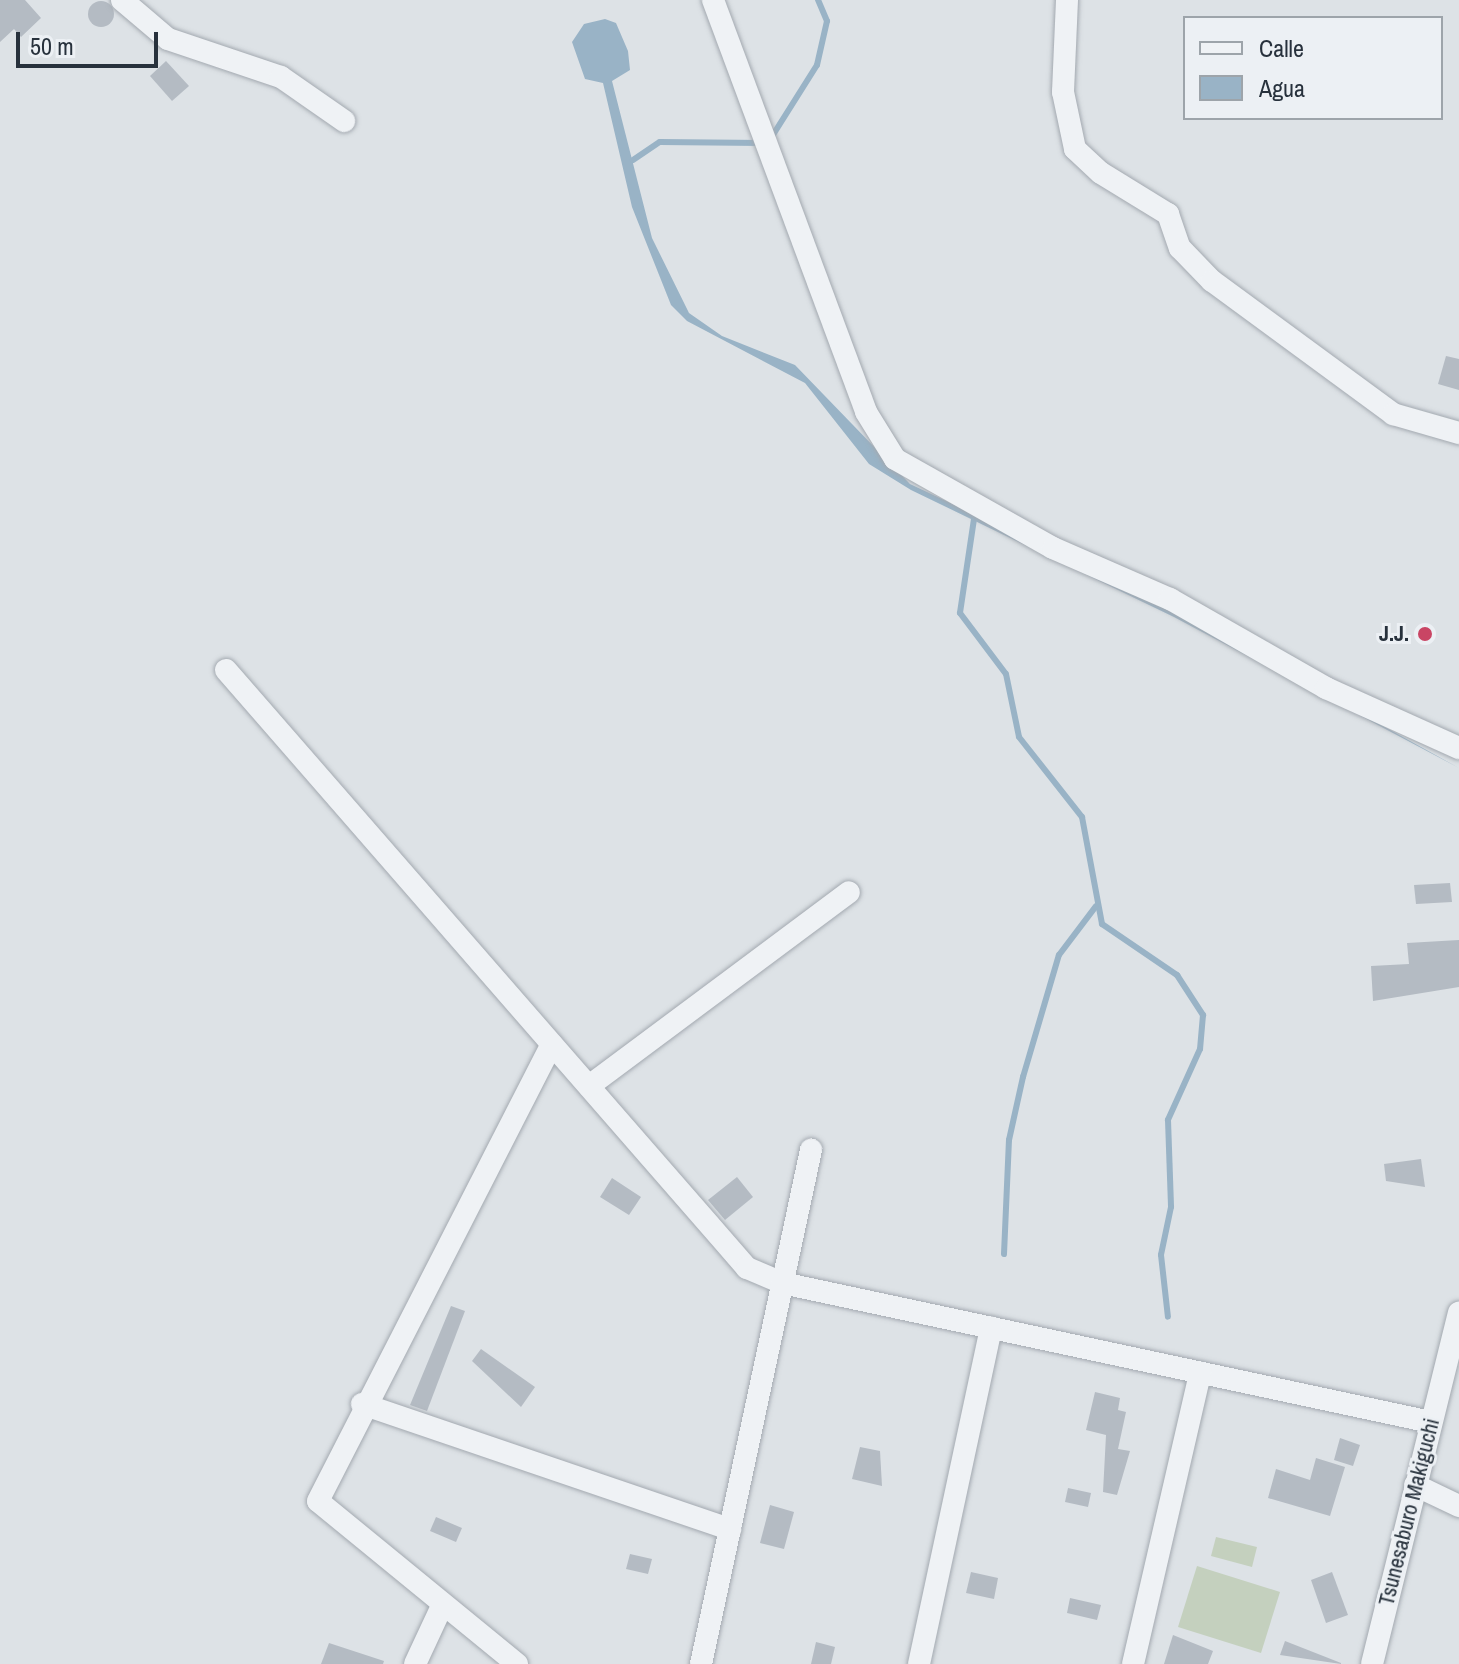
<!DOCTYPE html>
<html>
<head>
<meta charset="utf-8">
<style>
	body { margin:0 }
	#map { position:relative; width:1459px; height:1664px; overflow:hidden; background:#dde2e6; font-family:"Archivo Narrow",sans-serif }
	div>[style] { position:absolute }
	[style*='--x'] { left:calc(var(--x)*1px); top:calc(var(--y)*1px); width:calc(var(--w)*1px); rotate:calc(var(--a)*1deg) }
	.green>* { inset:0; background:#c4d0be }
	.water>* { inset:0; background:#99b3c6 }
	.stream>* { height:6px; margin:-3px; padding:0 3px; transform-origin:3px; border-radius:3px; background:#99b3c6 }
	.building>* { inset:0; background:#b4bbc3 }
	.round { border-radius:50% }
	.roads { filter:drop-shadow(0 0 2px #a3a9b0) drop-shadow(0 0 2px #a3a9b0) }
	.minor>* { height:22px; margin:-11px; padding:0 11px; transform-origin:11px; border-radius:11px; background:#eff2f5 }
	.dots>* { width:22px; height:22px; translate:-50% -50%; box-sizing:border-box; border:4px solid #ecf0f4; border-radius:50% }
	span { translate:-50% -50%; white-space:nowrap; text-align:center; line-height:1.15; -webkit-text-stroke:6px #ecf0f4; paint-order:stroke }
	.poi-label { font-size:22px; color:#27313c; font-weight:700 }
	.right { translate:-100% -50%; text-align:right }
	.street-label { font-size:22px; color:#27313c }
	.legend { position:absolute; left:1183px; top:16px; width:260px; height:104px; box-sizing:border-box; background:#ecf0f4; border:2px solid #9da4aa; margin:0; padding:10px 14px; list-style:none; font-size:24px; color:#27313c }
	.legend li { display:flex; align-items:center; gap:16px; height:40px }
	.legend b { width:40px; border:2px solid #9da4aa }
	.scale { position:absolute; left:16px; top:32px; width:142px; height:36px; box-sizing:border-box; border:4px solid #27313c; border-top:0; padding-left:10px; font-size:24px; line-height:28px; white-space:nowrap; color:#27313c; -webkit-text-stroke:6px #ecf0f4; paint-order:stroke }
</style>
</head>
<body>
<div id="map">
	<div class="green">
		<i style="clip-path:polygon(1216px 1537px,1257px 1547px,1252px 1567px,1211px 1556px)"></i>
		<i style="clip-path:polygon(1197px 1566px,1280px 1592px,1261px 1653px,1178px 1627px)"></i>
	</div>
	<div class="water">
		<i style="clip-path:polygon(605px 19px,616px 23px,628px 51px,630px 70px,612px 81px,652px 238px,689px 313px,722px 336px,795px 365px,910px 484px,1146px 595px,1459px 768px,1174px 617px,911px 490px,869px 464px,805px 383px,687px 321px,671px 305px,632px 207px,603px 83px,585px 79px,572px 42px,584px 24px)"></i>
	</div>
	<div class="stream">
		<i style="--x:771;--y:138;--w:86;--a:-57.8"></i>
		<i style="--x:817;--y:65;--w:45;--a:-77.2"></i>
		<i style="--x:827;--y:21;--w:23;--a:-113"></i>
		<i style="--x:633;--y:160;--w:32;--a:-34"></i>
		<i style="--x:660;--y:142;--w:102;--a:0.6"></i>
		<i style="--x:974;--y:519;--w:95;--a:98.5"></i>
		<i style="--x:960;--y:613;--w:76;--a:53"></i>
		<i style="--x:1006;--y:674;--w:64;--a:78.3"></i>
		<i style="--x:1019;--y:737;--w:102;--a:51.8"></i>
		<i style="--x:1082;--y:817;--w:109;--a:79.4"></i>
		<i style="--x:1102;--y:924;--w:91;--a:34.2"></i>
		<i style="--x:1177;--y:975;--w:48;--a:57"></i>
		<i style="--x:1203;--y:1015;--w:34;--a:95"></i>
		<i style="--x:1200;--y:1049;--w:78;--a:114.3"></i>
		<i style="--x:1168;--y:1120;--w:87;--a:88"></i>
		<i style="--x:1171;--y:1207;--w:49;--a:101.8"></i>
		<i style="--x:1161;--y:1255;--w:62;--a:83.6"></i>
		<i style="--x:1004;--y:1254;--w:114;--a:-87.5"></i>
		<i style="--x:1009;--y:1140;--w:65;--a:-77.5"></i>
		<i style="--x:1023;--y:1077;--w:127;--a:-73.6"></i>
		<i style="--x:1059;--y:955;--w:61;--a:-52.9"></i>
	</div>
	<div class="building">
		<i style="clip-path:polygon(0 0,25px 0,41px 18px,21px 37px,14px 29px,0 42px)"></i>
		<i class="round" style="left:88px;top:1px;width:26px;height:26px"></i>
		<i style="clip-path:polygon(166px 61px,189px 86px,172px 101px,150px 76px)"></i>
		<i style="clip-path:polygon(1446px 356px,1459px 359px,1459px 390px,1438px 384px)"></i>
		<i style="clip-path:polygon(1450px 883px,1452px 902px,1416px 904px,1414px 885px)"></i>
		<i style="clip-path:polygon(1459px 940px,1459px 987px,1373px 1001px,1371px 966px,1409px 964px,1407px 943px)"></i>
		<i style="clip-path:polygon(1421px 1159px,1425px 1187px,1386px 1181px,1384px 1164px)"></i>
		<i style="clip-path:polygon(737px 1177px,753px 1197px,725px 1220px,708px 1200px)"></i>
		<i style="clip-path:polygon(612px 1178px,641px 1197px,629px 1215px,600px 1197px)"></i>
		<i style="clip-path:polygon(451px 1306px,465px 1311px,427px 1411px,410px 1405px)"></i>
		<i style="clip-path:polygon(481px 1349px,535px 1387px,521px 1407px,472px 1361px)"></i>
		<i style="clip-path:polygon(1095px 1392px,1120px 1398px,1118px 1410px,1126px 1412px,1118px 1449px,1130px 1451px,1117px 1495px,1103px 1492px,1106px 1435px,1086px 1430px)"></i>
		<i style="clip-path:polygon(1340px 1438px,1360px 1445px,1353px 1466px,1334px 1460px)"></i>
		<i style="clip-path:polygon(860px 1447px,880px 1451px,882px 1486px,852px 1479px)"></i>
		<i style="clip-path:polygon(1316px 1458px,1345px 1467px,1330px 1516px,1268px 1498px,1276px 1469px,1310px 1480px)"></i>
		<i style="clip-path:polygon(1068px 1488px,1091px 1493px,1088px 1507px,1065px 1502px)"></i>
		<i style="clip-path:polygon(770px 1505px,794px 1512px,784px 1549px,760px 1543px)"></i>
		<i style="clip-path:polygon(436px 1517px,462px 1528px,456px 1542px,430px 1531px)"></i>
		<i style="clip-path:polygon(630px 1554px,652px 1559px,648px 1574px,626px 1569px)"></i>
		<i style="clip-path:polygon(971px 1572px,998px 1578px,994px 1599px,966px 1593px)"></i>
		<i style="clip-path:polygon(1332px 1572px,1348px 1615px,1326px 1623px,1311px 1580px)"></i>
		<i style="clip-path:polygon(1070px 1598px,1101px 1605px,1097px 1620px,1067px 1613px)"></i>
		<i style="clip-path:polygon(1173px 1635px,1213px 1651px,1208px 1664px,1164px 1664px)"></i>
		<i style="clip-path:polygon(1285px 1641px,1341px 1663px,1341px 1664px,1280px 1655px)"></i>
		<i style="clip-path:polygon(816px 1642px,835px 1647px,831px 1664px,811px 1664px)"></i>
		<i style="clip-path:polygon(329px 1643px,384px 1661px,383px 1664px,321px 1664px)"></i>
	</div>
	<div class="roads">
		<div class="minor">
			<i style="--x:122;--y:0;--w:60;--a:40.3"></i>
			<i style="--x:168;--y:39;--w:119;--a:18.6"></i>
			<i style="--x:281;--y:77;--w:77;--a:34.9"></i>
			<i style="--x:713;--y:0;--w:439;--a:69.6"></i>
			<i style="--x:866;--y:412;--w:55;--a:58.3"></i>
			<i style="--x:895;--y:459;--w:181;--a:29.4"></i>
			<i style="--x:1053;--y:548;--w:128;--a:23.6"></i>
			<i style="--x:1170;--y:599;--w:180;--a:29.7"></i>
			<i style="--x:1326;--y:688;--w:146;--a:24.3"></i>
			<i style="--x:1067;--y:0;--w:92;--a:92.5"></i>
			<i style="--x:1063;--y:92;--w:58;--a:78.1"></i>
			<i style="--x:1075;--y:149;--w:35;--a:43"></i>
			<i style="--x:1101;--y:173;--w:79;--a:31.5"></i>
			<i style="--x:1168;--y:214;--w:36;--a:71"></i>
			<i style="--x:1180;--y:248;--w:46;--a:45.9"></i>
			<i style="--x:1212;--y:281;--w:225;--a:36.3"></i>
			<i style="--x:1393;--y:414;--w:69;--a:16.1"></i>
			<i style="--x:226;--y:670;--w:793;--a:48.94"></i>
			<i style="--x:747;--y:1268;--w:38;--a:23"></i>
			<i style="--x:782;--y:1283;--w:664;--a:12.09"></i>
			<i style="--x:589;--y:1086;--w:324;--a:-36.7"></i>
			<i style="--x:362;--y:1404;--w:389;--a:18.8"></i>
			<i style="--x:1415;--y:1485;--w:49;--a:25.5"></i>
			<i style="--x:415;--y:1664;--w:66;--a:-65"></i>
			<i style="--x:517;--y:1664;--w:257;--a:-140.7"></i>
			<i style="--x:318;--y:1501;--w:513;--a:-62.89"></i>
			<i style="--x:701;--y:1664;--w:526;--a:-77.92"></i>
			<i style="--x:919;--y:1664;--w:344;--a:-77.9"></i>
			<i style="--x:1133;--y:1664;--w:299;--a:-77"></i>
			<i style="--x:1372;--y:1664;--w:362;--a:-76.1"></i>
		</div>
	</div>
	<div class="dots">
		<i style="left:1425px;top:634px;background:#c94564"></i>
	</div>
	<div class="poi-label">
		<span class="right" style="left:1409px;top:634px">J.J.</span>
	</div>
	<div class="street-label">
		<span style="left:1409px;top:1512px;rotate:-76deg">Tsunesaburo Makiguchi</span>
	</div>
	<ul class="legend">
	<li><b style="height:10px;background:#eff2f5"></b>Calle</li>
	<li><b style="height:22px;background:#99b3c6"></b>Agua</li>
	</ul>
	<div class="scale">50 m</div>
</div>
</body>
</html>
